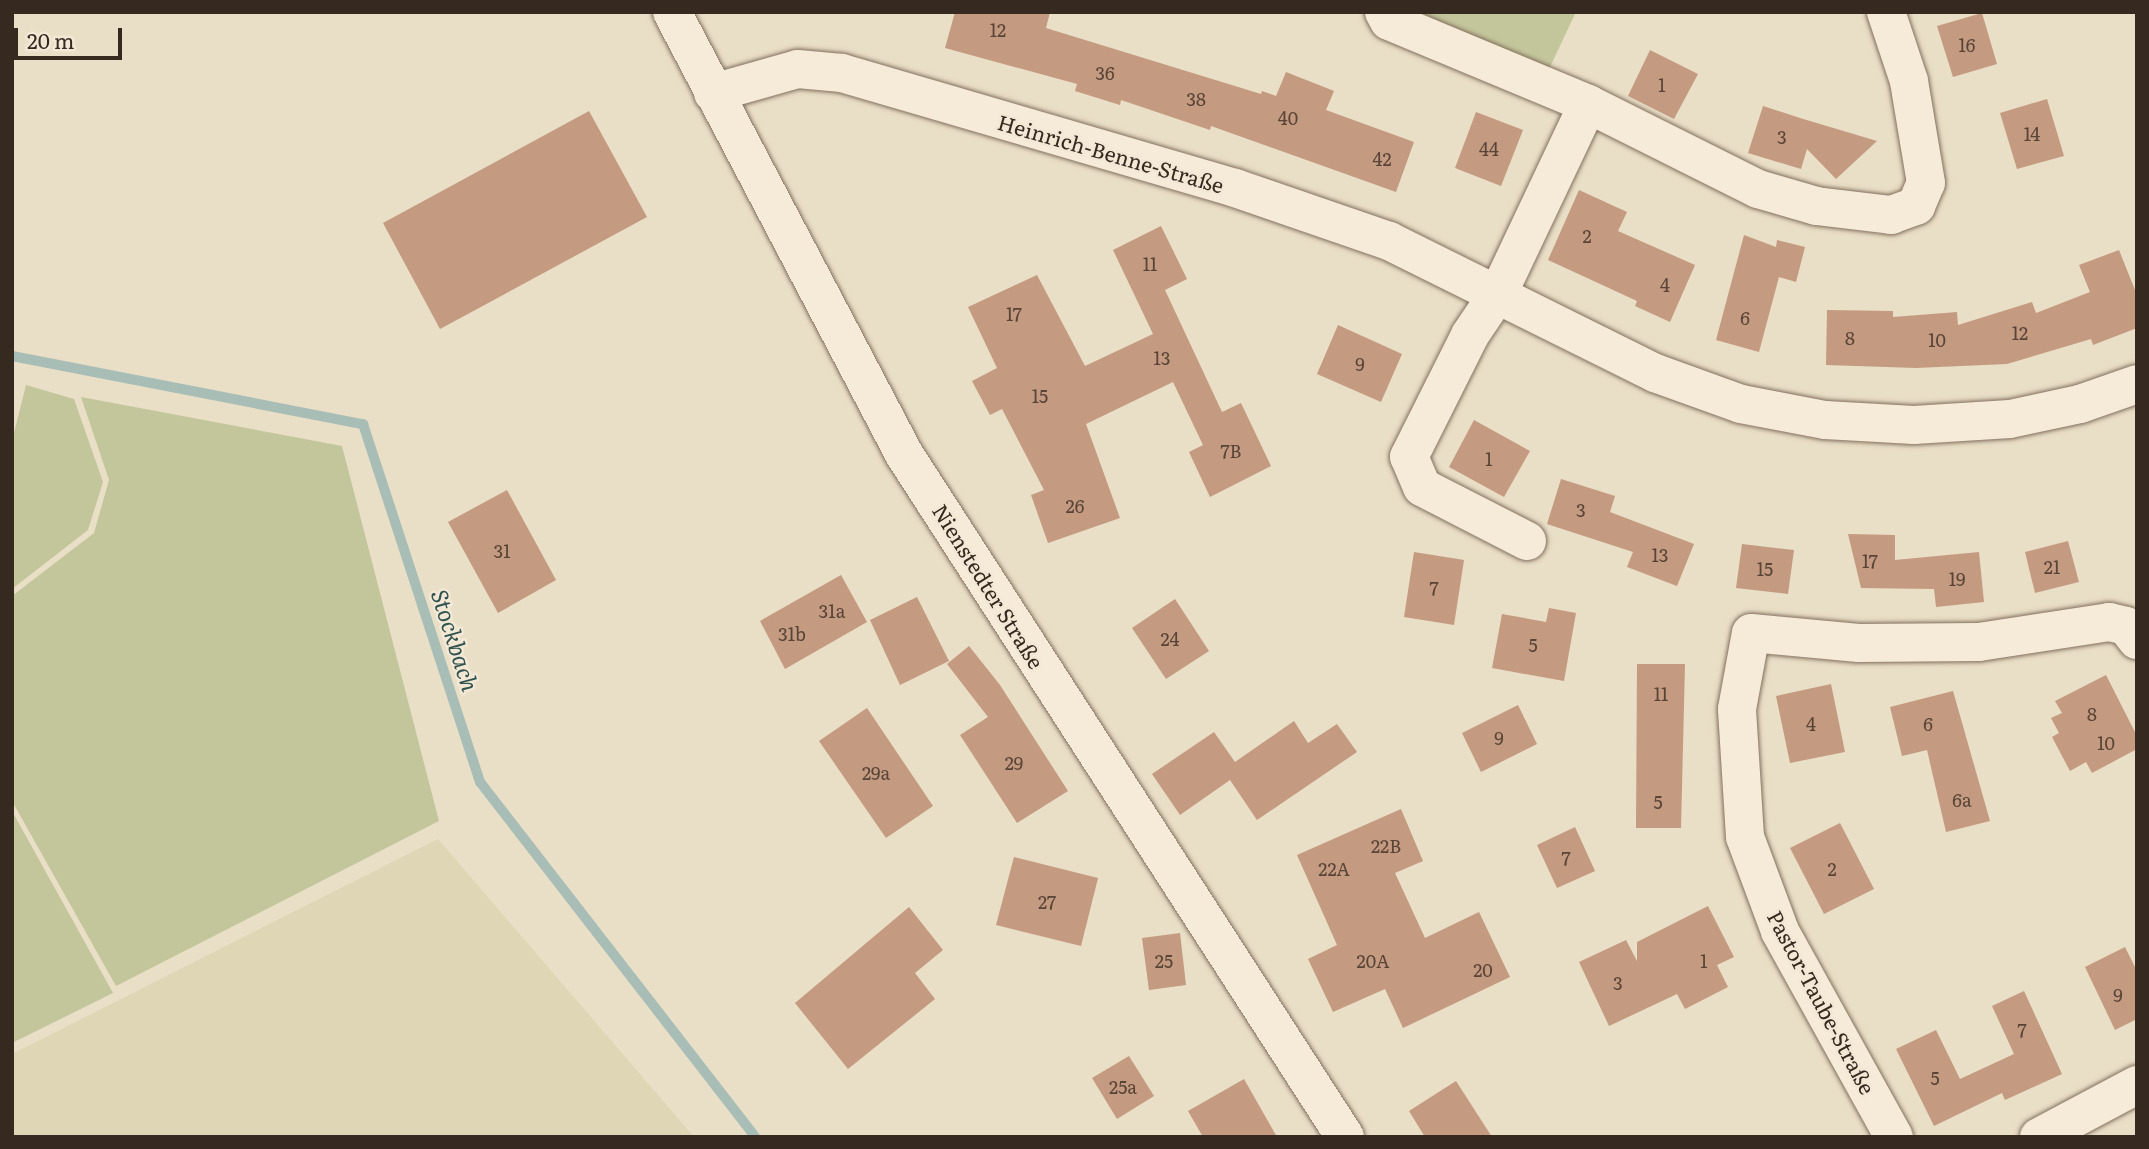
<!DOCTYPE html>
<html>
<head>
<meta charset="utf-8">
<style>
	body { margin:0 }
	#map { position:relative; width:2149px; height:1149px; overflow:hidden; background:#e9dec6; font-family:Literata,serif }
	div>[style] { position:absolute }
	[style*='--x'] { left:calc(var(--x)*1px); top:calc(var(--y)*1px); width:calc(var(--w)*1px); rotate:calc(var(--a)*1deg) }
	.farmland>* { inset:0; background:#ded6b4 }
	.green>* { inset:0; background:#c3c69b }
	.stream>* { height:10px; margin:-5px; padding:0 5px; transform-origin:5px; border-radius:5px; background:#a7bdb6 }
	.building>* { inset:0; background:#c49a80 }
	.roads { filter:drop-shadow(0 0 2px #83705e) drop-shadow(0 0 2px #83705e) }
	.street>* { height:38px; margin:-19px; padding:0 19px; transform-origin:19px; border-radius:19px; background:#f5ebd8 }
	.secondary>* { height:38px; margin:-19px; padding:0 19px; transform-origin:19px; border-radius:19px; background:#f5ebd8 }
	span { translate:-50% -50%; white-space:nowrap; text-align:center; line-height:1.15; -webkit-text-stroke:5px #f2e8d5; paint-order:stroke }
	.number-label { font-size:18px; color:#594538 }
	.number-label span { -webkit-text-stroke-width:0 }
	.street-label { font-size:21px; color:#352920 }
	.water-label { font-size:23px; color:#31534f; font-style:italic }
	.frame { position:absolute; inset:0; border:14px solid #352920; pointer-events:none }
	.scale { position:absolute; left:14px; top:28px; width:108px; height:32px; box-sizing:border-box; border:4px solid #352920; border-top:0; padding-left:9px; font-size:21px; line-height:24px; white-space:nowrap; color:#352920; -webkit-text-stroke:5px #f2e8d5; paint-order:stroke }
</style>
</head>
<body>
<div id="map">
	<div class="farmland">
		<i style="clip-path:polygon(438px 839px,694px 1137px,12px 1137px,12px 1054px)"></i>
	</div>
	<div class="green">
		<i style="clip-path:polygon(1416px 12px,1576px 12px,1549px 69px)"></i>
		<i style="clip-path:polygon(26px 385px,74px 399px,103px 482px,88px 530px,12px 589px,12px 441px)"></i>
		<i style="clip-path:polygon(81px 397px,342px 446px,439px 821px,116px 986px,12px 801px,12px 596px,94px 533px,109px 480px)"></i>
		<i style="clip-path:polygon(12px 811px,113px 993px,12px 1043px)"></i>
	</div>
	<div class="stream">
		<i style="--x:12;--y:356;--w:358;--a:11"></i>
		<i style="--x:363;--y:424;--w:377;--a:71.9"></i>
		<i style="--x:480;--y:782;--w:449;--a:52.2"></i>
	</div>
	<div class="building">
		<i style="clip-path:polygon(955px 12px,1050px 12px,1046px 28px,1261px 94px,1262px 91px,1276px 96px,1286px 72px,1334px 91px,1326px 110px,1414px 142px,1396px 192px,1211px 126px,1210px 130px,1121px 100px,1120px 105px,1075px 91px,1077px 84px,945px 48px)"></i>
		<i style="clip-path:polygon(1982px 13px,1997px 64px,1953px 77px,1937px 26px)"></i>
		<i style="clip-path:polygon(1650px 50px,1698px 74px,1674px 119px,1628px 96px)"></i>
		<i style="clip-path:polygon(2047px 99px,2064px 156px,2017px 169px,2000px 113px)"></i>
		<i style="clip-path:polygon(1763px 106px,1800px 118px,1877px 141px,1836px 179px,1807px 149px,1801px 169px,1748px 153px)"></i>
		<i style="clip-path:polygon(589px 111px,647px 217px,440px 329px,383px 223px)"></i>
		<i style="clip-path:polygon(1476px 112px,1523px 130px,1501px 186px,1455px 168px)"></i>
		<i style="clip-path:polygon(1579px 190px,1627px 212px,1618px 231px,1695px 265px,1670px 322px,1635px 306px,1637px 301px,1548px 260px)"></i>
		<i style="clip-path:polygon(1161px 226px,1187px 279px,1165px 290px,1222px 412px,1241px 403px,1271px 466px,1210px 497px,1189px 452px,1203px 445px,1173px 382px,1086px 424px,1120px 518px,1048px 543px,1031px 495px,1044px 490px,1002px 409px,990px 415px,972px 381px,997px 368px,968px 307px,1037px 275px,1085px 366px,1153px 334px,1113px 250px)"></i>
		<i style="clip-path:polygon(1744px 235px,1776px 247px,1777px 240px,1805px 247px,1796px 282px,1779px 277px,1759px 352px,1716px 340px)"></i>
		<i style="clip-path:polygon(2119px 250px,2137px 295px,2137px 328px,2093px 345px,2091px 339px,2007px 364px,1916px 368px,1826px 365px,1827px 310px,1893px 311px,1893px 317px,1957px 312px,1958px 325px,2032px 302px,2036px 313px,2090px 292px,2079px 265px)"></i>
		<i style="clip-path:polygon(1338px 325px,1402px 354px,1381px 402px,1317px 374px)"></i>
		<i style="clip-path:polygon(1474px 420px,1530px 451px,1504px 497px,1449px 467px)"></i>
		<i style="clip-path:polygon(1561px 479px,1615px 496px,1610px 512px,1694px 544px,1677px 586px,1627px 567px,1633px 552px,1547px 524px)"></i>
		<i style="clip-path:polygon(507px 490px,556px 580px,498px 613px,448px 522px)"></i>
		<i style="clip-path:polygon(1848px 534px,1895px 535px,1895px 560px,1979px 552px,1984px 602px,1936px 607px,1934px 589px,1861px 588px)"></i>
		<i style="clip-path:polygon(2068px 541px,2079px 582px,2035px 593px,2025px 552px)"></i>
		<i style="clip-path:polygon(1742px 544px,1794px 550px,1788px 594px,1736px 588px)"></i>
		<i style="clip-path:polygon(1414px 552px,1464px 560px,1454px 625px,1404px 617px)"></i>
		<i style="clip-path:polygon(841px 575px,867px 622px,785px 669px,760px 621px)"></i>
		<i style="clip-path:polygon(917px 597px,949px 661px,900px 685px,870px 620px)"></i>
		<i style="clip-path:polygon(1175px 599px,1209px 651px,1166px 679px,1132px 628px)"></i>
		<i style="clip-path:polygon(1549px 608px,1576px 613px,1564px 681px,1492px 668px,1502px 614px,1546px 622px)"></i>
		<i style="clip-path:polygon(969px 646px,1000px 685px,1068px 791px,1017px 823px,960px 735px,988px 717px,947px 664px)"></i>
		<i style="clip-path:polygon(1637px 664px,1685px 664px,1681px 828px,1636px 828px)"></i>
		<i style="clip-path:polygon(2106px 675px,2137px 736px,2137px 749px,2092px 773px,2086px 762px,2070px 771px,2052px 737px,2059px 733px,2051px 718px,2062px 713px,2055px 701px)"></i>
		<i style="clip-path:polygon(1831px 684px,1845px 752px,1790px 763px,1776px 696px)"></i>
		<i style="clip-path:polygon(1953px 691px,1990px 821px,1946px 832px,1927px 750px,1902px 756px,1890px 707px)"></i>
		<i style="clip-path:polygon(1518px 705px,1537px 744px,1481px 772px,1462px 733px)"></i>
		<i style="clip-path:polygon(867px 708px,933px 806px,886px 838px,819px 741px)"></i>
		<i style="clip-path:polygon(1294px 721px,1308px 743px,1337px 724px,1357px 752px,1257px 820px,1230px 780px,1180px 815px,1152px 774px,1214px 732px,1235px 762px)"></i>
		<i style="clip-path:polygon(1401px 809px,1423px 861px,1395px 873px,1425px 938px,1479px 912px,1510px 977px,1403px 1028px,1385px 989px,1333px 1012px,1308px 959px,1337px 945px,1297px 855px)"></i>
		<i style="clip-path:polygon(1840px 823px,1874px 889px,1824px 914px,1790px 848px)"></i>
		<i style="clip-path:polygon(1575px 827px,1595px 871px,1557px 888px,1537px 845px)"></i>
		<i style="clip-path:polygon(1014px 857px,1098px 878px,1081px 946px,996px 925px)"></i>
		<i style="clip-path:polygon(1708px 906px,1734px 957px,1717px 965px,1728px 987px,1685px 1009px,1677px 994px,1609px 1026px,1579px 962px,1626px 940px,1637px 961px,1637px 942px)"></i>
		<i style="clip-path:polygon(909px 907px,943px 950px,915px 973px,935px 999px,848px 1069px,795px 1003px)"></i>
		<i style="clip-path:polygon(1180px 933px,1186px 985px,1149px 990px,1142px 938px)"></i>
		<i style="clip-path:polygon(2125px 947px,2137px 971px,2137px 1019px,2115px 1030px,2085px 967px)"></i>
		<i style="clip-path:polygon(2024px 991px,2062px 1074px,2005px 1100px,2002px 1093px,1934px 1126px,1896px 1049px,1936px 1030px,1960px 1079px,2014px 1054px,1992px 1006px)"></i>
		<i style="clip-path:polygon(1129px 1056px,1154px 1096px,1117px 1119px,1092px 1078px)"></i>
		<i style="clip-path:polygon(1244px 1079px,1277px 1137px,1203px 1137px,1188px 1111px)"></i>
		<i style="clip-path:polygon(1456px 1081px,1492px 1137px,1425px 1137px,1409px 1111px)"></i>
	</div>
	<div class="roads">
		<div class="street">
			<i style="--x:1384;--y:12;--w:10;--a:61"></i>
			<i style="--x:1389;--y:21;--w:216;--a:22.6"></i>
			<i style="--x:1588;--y:104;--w:190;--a:26.6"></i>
			<i style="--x:1758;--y:189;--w:60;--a:16.3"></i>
			<i style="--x:1816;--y:206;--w:76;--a:6.8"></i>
			<i style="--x:1891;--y:215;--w:27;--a:-20"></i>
			<i style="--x:1916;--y:206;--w:25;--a:-67"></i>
			<i style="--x:1926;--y:183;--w:103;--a:-99.5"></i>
			<i style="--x:1909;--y:81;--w:73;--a:-108.4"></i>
			<i style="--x:713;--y:93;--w:88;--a:-15.8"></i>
			<i style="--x:798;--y:69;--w:44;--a:5.2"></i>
			<i style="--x:842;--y:73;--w:409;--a:16.3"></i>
			<i style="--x:1235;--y:188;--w:163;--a:19"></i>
			<i style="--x:1389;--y:241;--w:297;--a:26.4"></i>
			<i style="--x:1655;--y:373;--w:91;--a:19.8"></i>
			<i style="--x:1741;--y:404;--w:86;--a:10.8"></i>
			<i style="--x:1825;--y:420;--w:89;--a:3.2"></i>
			<i style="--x:1914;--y:425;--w:96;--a:-3.6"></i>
			<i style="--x:2010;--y:419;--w:72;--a:-12.1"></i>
			<i style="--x:2080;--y:404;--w:60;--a:-19.3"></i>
			<i style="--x:1527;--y:541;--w:118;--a:-152.8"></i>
			<i style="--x:1422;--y:487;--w:33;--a:-113"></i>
			<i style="--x:1409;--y:457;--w:136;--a:-63.4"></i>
			<i style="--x:1470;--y:335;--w:52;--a:-56"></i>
			<i style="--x:1499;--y:292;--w:208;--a:-64.7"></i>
			<i style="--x:1894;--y:1137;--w:235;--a:-119"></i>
			<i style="--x:1780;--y:931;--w:100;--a:-110.4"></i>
			<i style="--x:1745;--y:837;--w:128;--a:-93.6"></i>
			<i style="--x:1737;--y:709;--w:77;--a:-79.6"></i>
			<i style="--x:1751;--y:633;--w:108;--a:5.3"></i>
			<i style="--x:1859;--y:643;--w:120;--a:-0.5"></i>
			<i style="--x:1979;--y:642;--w:132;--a:-8.7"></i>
			<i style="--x:2109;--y:622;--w:17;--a:13"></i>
			<i style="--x:2126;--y:626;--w:18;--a:52"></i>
			<i style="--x:2039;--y:1137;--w:111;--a:-28"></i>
		</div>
		<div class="secondary">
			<i style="--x:672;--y:12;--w:499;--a:62.3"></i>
			<i style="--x:904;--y:454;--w:813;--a:57.15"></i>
		</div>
	</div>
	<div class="number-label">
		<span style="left:998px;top:30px">12</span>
		<span style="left:1967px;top:45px">16</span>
		<span style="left:1105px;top:73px">36</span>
		<span style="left:1662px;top:85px">1</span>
		<span style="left:1196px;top:99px">38</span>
		<span style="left:1288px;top:118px">40</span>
		<span style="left:2032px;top:134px">14</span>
		<span style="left:1782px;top:137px">3</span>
		<span style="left:1489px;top:149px">44</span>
		<span style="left:1382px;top:159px">42</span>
		<span style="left:1587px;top:236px">2</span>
		<span style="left:1150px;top:264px">11</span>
		<span style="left:1665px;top:285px">4</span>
		<span style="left:1014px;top:314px">17</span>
		<span style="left:1745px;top:318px">6</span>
		<span style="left:2020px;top:333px">12</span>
		<span style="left:1850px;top:338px">8</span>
		<span style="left:1937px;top:340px">10</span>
		<span style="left:1162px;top:358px">13</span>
		<span style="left:1360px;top:364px">9</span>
		<span style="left:1040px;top:396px">15</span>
		<span style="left:1231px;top:451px">7B</span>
		<span style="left:1489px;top:459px">1</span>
		<span style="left:1075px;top:506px">26</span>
		<span style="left:1581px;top:510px">3</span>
		<span style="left:502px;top:551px">31</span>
		<span style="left:1660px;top:555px">13</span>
		<span style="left:1870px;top:561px">17</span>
		<span style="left:2052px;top:567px">21</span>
		<span style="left:1765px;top:569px">15</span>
		<span style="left:1957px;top:579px">19</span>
		<span style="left:1434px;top:588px">7</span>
		<span style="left:832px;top:611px">31a</span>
		<span style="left:792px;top:634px">31b</span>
		<span style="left:1170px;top:639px">24</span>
		<span style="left:1533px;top:645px">5</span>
		<span style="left:1661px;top:694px">11</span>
		<span style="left:2092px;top:714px">8</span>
		<span style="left:1811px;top:724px">4</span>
		<span style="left:1928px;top:724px">6</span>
		<span style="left:1499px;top:738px">9</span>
		<span style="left:2106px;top:743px">10</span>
		<span style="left:1014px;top:763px">29</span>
		<span style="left:876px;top:773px">29a</span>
		<span style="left:1962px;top:800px">6a</span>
		<span style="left:1658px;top:802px">5</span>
		<span style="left:1386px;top:846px">22B</span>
		<span style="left:1566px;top:858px">7</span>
		<span style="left:1334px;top:869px">22A</span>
		<span style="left:1832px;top:869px">2</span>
		<span style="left:1047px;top:902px">27</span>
		<span style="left:1164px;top:961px">25</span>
		<span style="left:1373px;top:961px">20A</span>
		<span style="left:1704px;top:961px">1</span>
		<span style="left:1483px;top:970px">20</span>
		<span style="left:1618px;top:983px">3</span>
		<span style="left:2118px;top:995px">9</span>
		<span style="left:2022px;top:1030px">7</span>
		<span style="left:1935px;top:1078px">5</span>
		<span style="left:1123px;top:1087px">25a</span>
	</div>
	<div class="street-label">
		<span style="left:1111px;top:153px;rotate:16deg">Heinrich-Benne-Straße</span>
		<span style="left:989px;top:586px;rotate:58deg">Nienstedter Straße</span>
		<span style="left:1822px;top:1002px;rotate:62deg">Pastor-Taube-Straße</span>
	</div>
	<div class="water-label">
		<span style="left:456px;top:640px;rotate:72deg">Stockbach</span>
	</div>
	<div class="frame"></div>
	<div class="scale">20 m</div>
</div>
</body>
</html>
